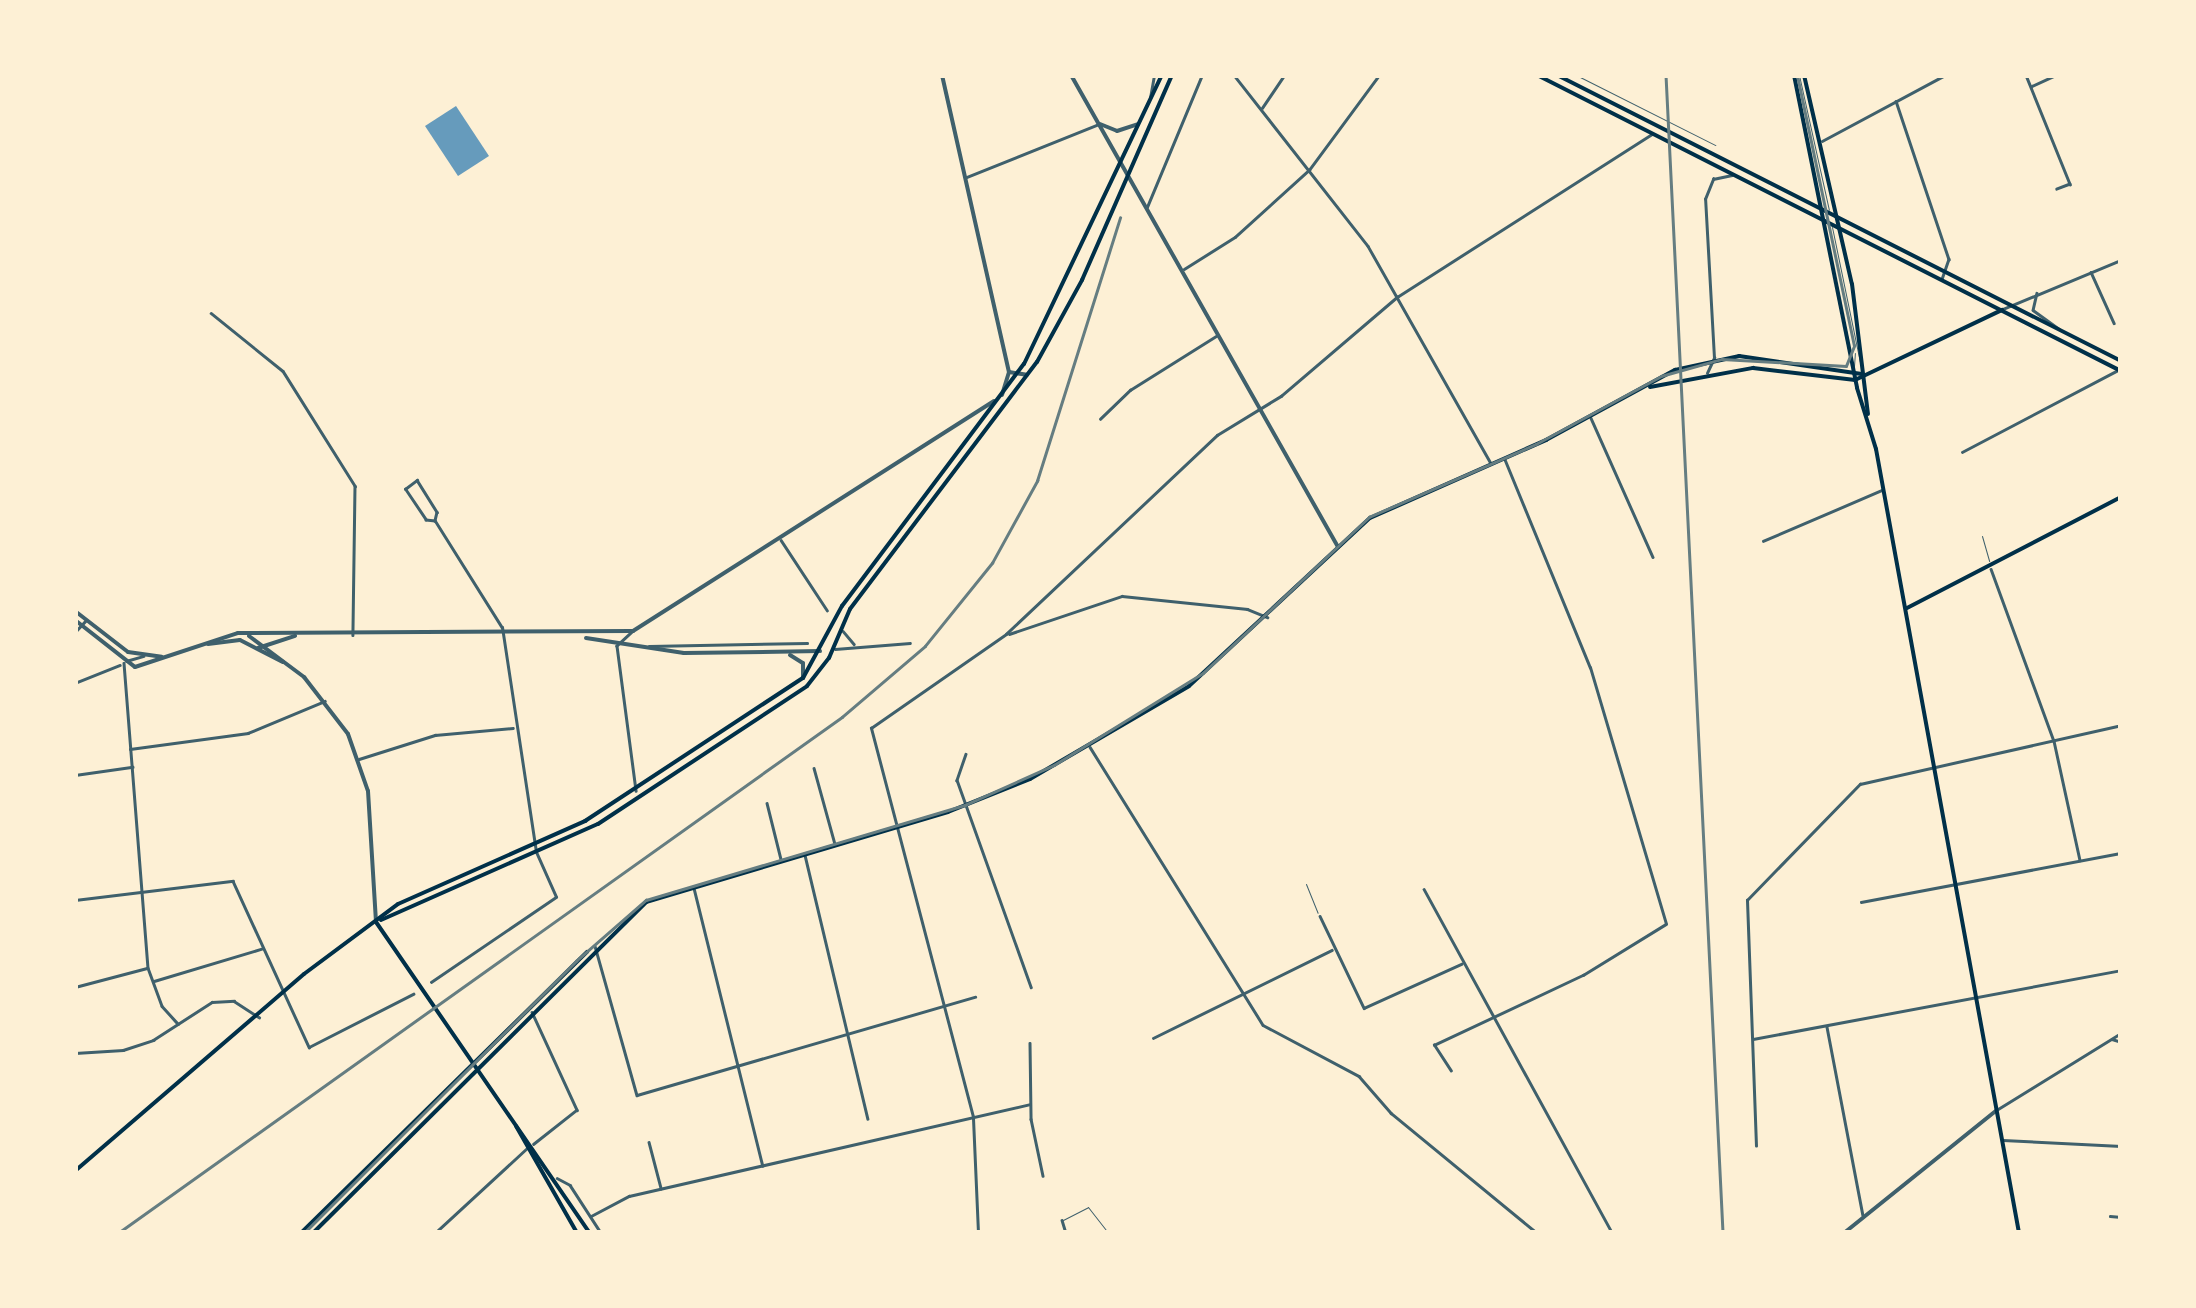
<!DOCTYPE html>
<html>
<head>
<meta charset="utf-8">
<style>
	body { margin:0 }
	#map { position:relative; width:2196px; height:1308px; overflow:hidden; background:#fdf0d5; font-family:"Fira Sans",sans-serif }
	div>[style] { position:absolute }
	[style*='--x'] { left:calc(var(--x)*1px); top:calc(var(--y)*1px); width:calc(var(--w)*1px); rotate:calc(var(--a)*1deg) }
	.water>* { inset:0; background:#669bbc }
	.service>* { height:1px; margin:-0.5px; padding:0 0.5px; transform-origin:0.5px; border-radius:0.5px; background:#3f606c }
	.minor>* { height:2.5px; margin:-1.25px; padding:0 1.25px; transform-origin:1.25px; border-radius:1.25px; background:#3f606c }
	.tertiary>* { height:4px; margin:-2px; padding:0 2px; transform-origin:2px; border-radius:2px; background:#3f606c }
	.secondary>* { height:4px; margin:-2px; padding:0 2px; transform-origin:2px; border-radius:2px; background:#003049 }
	.primary>* { height:4px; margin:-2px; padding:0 2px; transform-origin:2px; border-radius:2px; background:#003049 }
	.tram>* { height:2.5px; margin:-1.25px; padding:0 1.25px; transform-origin:1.25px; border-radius:1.25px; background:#657d81 }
	.rail>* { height:2.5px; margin:-1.25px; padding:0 1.25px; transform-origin:1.25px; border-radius:1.25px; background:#657d81 }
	span { translate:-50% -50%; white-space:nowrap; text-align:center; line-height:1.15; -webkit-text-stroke:9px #fdf0d5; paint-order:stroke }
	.frame { position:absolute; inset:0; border:78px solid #fdf0d5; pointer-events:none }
</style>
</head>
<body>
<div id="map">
	<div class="water">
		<i style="clip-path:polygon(456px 106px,489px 156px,458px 176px,425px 126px)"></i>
	</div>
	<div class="service">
		<i style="--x:1576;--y:75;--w:156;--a:26.7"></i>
		<i style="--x:1799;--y:75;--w:138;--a:77.5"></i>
		<i style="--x:1832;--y:227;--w:138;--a:78.3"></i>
		<i style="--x:1854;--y:366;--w:13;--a:-86"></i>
		<i style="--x:1982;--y:536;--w:26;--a:74"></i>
		<i style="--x:1306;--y:884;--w:31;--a:68"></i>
		<i style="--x:1063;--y:1220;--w:28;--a:-27"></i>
		<i style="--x:1088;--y:1207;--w:33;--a:52"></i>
	</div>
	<div class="minor">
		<i style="--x:1234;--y:75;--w:217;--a:51.9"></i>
		<i style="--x:1368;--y:246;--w:249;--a:60.5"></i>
		<i style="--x:2026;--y:75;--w:118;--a:68"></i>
		<i style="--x:2070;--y:184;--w:14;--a:159"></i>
		<i style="--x:2032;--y:86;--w:26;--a:-25"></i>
		<i style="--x:1150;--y:98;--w:23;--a:-80"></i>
		<i style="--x:1896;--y:101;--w:167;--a:71.5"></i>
		<i style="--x:1949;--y:259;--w:21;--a:109"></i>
		<i style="--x:1262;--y:108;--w:40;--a:-56"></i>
		<i style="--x:1822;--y:141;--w:140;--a:-28.2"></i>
		<i style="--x:967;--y:177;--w:142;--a:-21.9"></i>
		<i style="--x:1147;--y:207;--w:143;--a:-67.4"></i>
		<i style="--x:1184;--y:269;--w:60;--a:-32.1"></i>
		<i style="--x:1235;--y:237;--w:100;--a:-42.2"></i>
		<i style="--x:1309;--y:170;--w:118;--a:-53.6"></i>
		<i style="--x:2091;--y:272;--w:56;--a:65.7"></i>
		<i style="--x:2037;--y:293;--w:17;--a:103"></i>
		<i style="--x:2033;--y:310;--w:32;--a:36"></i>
		<i style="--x:2003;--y:309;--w:128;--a:-22.6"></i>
		<i style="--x:211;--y:313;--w:92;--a:38.9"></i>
		<i style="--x:283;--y:371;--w:136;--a:57.9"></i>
		<i style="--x:355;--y:486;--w:149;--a:90.8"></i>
		<i style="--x:1707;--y:373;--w:17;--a:-65"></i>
		<i style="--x:1714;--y:358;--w:159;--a:-93.2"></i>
		<i style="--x:1705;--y:199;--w:22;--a:-68"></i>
		<i style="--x:1713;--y:179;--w:19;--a:-12"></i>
		<i style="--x:1591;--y:418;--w:152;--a:66"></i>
		<i style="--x:1100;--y:419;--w:42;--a:-44"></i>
		<i style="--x:1130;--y:390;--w:102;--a:-32.1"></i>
		<i style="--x:1962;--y:452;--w:176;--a:-27.7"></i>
		<i style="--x:781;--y:540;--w:84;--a:56.7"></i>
		<i style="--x:1763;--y:541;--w:129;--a:-23.2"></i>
		<i style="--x:1991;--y:569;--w:183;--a:69.9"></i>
		<i style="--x:2054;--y:741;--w:122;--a:77.7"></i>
		<i style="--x:633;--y:631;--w:22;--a:137"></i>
		<i style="--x:617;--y:646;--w:146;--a:82.5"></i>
		<i style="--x:843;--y:631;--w:17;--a:50"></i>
		<i style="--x:75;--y:632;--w:16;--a:-47"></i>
		<i style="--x:1009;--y:634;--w:119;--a:-18.6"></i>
		<i style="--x:1122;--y:596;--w:126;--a:5.9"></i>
		<i style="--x:1247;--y:609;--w:22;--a:22"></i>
		<i style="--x:649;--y:646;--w:158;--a:-1.1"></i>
		<i style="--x:835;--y:649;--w:75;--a:-4.6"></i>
		<i style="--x:126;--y:661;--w:18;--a:-16"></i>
		<i style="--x:124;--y:663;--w:306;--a:85.5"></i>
		<i style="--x:148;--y:968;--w:40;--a:69.8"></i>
		<i style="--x:162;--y:1006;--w:24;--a:48"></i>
		<i style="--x:75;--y:683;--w:48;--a:-21.8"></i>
		<i style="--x:1090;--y:747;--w:327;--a:58.1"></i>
		<i style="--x:1263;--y:1025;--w:109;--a:28"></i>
		<i style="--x:1359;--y:1076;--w:49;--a:49.1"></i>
		<i style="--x:1391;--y:1113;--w:189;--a:39.4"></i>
		<i style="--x:130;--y:749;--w:119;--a:-7.7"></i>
		<i style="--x:248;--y:733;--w:83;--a:-22.6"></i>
		<i style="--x:966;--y:754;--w:28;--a:109"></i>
		<i style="--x:957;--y:780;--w:220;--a:70.3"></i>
		<i style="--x:359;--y:759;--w:80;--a:-17.5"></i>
		<i style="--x:435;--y:735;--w:78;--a:-5.1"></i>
		<i style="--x:814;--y:768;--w:79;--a:74.6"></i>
		<i style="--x:75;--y:775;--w:58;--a:-8"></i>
		<i style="--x:767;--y:803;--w:58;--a:76"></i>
		<i style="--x:805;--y:855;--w:271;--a:76.6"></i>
		<i style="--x:694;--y:888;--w:286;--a:76.1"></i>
		<i style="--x:1424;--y:889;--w:392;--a:61.3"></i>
		<i style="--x:75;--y:900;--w:159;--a:-6.9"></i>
		<i style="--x:233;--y:881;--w:183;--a:65.4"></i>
		<i style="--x:309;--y:1047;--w:117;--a:-27"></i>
		<i style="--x:1861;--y:902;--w:265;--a:-10.7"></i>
		<i style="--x:1320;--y:916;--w:102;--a:64.4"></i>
		<i style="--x:1364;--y:1008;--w:107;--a:-24.4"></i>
		<i style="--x:595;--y:946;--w:155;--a:74.3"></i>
		<i style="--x:637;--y:1095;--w:352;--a:-16.2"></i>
		<i style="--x:154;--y:981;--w:112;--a:-16.7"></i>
		<i style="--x:431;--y:982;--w:151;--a:-34.2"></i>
		<i style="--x:556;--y:897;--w:49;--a:-114"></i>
		<i style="--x:536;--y:852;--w:227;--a:-98.6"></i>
		<i style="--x:502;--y:628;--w:126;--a:-122.1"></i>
		<i style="--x:435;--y:521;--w:9;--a:-174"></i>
		<i style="--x:426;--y:520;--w:37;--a:-124"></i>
		<i style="--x:405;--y:489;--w:15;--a:-37"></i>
		<i style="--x:417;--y:480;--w:38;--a:58"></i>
		<i style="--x:437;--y:512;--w:9;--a:103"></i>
		<i style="--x:75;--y:987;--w:74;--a:-14.8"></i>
		<i style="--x:532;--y:1012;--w:108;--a:65.3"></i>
		<i style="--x:577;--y:1110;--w:55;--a:141.7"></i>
		<i style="--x:1827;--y:1027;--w:191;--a:79.2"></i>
		<i style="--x:1153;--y:1038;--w:199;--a:-26.2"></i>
		<i style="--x:1753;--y:1039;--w:374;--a:-10.6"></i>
		<i style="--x:2112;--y:1039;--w:9;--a:18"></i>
		<i style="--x:1030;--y:1043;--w:76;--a:89.2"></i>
		<i style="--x:1031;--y:1119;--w:58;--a:78.1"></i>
		<i style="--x:75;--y:1053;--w:48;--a:-3.6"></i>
		<i style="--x:123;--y:1050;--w:32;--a:-18"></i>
		<i style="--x:153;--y:1040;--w:70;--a:-32.8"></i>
		<i style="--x:212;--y:1002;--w:22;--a:-3"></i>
		<i style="--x:234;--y:1001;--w:30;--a:33"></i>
		<i style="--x:1451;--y:1071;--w:31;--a:-123"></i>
		<i style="--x:1434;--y:1045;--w:165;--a:-25.2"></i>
		<i style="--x:1583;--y:975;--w:97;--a:-31.6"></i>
		<i style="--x:1666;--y:924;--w:267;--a:-106.5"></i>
		<i style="--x:1590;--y:668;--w:224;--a:-112.3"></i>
		<i style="--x:1998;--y:1109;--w:145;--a:-31.7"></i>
		<i style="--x:2003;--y:1140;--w:118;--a:2.9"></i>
		<i style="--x:649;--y:1142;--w:48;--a:75.4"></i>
		<i style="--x:1756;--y:1146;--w:246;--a:-92.1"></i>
		<i style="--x:1747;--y:900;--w:162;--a:-45.8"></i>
		<i style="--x:1860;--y:784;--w:268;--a:-12.7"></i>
		<i style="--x:557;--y:1178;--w:15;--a:28"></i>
		<i style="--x:570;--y:1185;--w:57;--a:57.1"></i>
		<i style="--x:591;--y:1216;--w:43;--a:-27.8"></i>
		<i style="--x:629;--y:1196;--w:411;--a:-12.9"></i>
		<i style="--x:2110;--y:1216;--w:11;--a:5"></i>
		<i style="--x:1062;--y:1220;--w:14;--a:73"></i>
		<i style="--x:435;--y:1233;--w:124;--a:-42.7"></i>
		<i style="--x:978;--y:1233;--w:116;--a:-92.5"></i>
		<i style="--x:973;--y:1117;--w:402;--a:-104.7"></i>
		<i style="--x:871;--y:728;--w:165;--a:-34.8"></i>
		<i style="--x:1006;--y:634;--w:290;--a:-43.3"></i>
		<i style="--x:1217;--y:435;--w:75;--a:-31.4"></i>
		<i style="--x:1281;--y:396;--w:153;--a:-40.5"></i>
		<i style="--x:1397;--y:297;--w:303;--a:-32.6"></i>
	</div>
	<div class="tertiary">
		<i style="--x:942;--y:75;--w:304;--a:77.3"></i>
		<i style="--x:1009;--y:372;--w:24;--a:107"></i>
		<i style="--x:1071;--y:75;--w:542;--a:60.5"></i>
		<i style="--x:1100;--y:124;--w:18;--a:22"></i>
		<i style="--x:1117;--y:131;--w:22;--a:-18"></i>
		<i style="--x:1009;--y:372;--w:18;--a:9"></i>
		<i style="--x:75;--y:611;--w:67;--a:37.7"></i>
		<i style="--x:128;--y:652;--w:34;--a:8"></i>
		<i style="--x:75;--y:620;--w:76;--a:38.1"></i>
		<i style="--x:135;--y:667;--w:108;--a:-18.3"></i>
		<i style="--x:238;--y:633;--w:395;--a:-0.3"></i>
		<i style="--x:633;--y:631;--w:428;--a:-32.5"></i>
		<i style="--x:249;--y:636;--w:69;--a:36.7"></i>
		<i style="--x:304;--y:677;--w:72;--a:52.3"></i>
		<i style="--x:348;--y:734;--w:60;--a:70.7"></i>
		<i style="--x:368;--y:791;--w:129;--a:86.5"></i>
		<i style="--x:586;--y:638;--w:99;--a:8.7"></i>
		<i style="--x:684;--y:653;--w:136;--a:-0.8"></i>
		<i style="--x:208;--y:644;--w:32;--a:-7"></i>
		<i style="--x:240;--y:640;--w:48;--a:27.1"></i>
		<i style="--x:258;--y:648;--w:39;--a:-18"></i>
		<i style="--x:790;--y:655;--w:15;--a:32"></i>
		<i style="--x:803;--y:663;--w:15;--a:90"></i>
		<i style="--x:1844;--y:1233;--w:195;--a:-38.8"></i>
	</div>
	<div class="secondary">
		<i style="--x:1650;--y:387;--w:105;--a:-10.5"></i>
		<i style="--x:1753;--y:368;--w:103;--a:6.7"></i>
		<i style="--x:1855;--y:380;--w:163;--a:-25.5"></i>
		<i style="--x:381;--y:920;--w:237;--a:-23.9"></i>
		<i style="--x:598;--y:824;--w:250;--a:-33.4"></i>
		<i style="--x:807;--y:686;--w:36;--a:-52"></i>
		<i style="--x:829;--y:658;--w:53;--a:-66.8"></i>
		<i style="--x:850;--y:609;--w:310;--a:-52.9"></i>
		<i style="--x:1037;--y:362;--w:94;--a:-61.2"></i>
		<i style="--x:1082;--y:280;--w:224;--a:-66.3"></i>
		<i style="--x:376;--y:922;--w:378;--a:55.5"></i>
		<i style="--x:516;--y:1126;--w:123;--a:60.3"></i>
		<i style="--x:75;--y:1171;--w:302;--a:-40.7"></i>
		<i style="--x:304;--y:974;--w:117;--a:-36.7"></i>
		<i style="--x:398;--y:904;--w:205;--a:-23.9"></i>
		<i style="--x:585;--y:821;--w:261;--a:-33.3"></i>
		<i style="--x:803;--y:678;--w:82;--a:-61.6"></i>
		<i style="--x:842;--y:606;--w:303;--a:-53.1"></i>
		<i style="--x:1024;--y:364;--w:320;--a:-64.5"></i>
		<i style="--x:301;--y:1233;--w:401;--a:-44.5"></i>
		<i style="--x:313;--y:1233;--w:470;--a:-44.8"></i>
		<i style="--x:646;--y:902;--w:315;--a:-16.6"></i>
		<i style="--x:948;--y:812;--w:88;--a:-21.9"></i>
		<i style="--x:1030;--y:779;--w:184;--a:-30.3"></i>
		<i style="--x:1189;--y:686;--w:247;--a:-42.9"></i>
		<i style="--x:1370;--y:518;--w:193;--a:-23.9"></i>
		<i style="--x:1546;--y:440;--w:147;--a:-28.5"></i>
		<i style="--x:1675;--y:370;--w:66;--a:-12.3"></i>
		<i style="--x:1739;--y:356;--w:124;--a:8.3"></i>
	</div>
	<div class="primary">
		<i style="--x:1537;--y:75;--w:655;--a:26.88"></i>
		<i style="--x:1557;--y:75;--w:632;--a:26.89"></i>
		<i style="--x:1794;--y:75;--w:319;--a:78.6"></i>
		<i style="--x:1857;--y:388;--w:64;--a:72.7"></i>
		<i style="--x:1876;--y:449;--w:797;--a:79.66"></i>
		<i style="--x:1804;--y:75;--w:214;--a:77.1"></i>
		<i style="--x:1852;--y:284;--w:131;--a:83"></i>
		<i style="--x:1907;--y:608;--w:241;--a:-27.4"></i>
	</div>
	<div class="tram">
		<i style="--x:304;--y:1233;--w:385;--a:-45"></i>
		<i style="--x:576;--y:961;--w:93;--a:-41.1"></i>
		<i style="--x:646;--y:900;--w:333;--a:-16.6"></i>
		<i style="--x:965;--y:805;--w:98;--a:-24.2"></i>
		<i style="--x:1054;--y:765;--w:175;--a:-31.7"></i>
		<i style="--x:1203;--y:673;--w:228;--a:-43.2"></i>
		<i style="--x:1369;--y:517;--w:182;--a:-23.6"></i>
		<i style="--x:1536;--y:444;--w:142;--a:-28.5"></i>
		<i style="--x:1661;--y:376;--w:63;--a:-15.6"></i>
		<i style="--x:1722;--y:359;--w:124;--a:3.2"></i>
		<i style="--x:1846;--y:366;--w:22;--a:-68"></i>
		<i style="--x:1854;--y:346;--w:277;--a:-101.9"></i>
	</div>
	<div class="rail">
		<i style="--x:1666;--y:75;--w:1159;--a:87.18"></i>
		<i style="--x:118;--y:1233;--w:889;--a:-35.48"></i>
		<i style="--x:842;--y:717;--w:109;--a:-40.5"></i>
		<i style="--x:925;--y:646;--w:107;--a:-51.1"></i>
		<i style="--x:992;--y:563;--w:94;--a:-61.2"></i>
		<i style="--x:1037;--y:481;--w:276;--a:-72.5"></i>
	</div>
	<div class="frame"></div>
</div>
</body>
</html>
